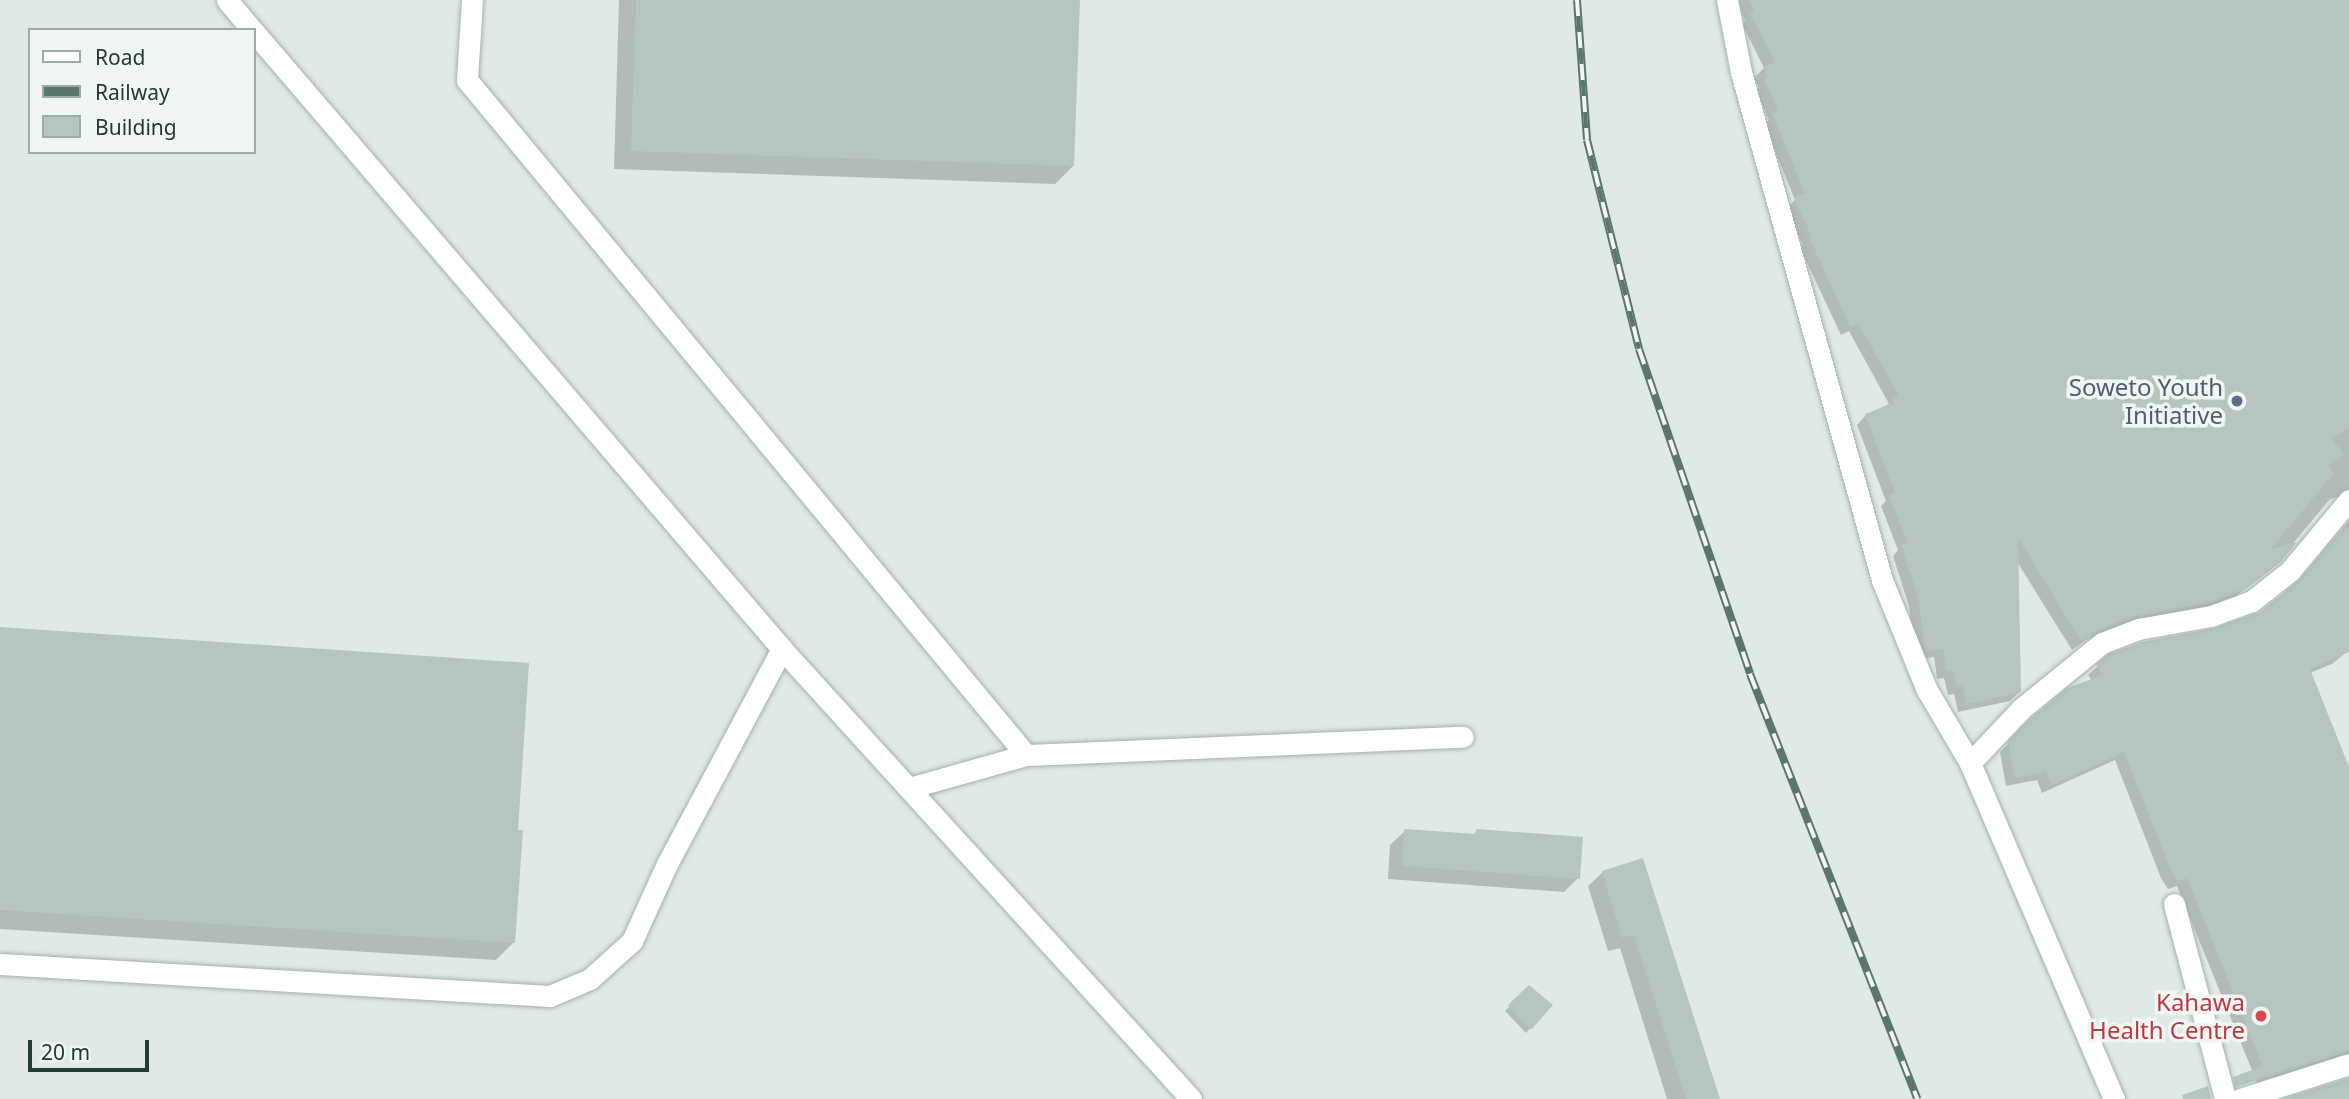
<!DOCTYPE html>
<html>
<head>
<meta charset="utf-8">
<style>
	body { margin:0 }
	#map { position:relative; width:2349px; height:1099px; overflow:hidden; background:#dfeae6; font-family:"Noto Sans",sans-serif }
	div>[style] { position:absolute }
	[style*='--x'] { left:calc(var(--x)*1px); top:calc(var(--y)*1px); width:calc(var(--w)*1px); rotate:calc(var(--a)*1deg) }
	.shadow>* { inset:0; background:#0003 }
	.building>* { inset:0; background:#b5c5bf }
	.roads { filter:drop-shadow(0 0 2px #a2b2ad) drop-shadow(0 0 2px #a2b2ad) }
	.minor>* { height:21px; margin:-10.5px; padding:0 10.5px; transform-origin:10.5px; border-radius:10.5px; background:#fff }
	.rail>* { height:8px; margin-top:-4px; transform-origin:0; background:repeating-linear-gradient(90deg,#f0f7f3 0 16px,#5a766f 0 32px); box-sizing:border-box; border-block:2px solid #5a766f }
	.dots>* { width:19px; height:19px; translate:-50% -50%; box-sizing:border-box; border:4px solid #f0f7f3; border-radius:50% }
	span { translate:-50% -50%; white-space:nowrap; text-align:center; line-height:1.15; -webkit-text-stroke:7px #f0f7f3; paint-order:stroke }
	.service-label { font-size:24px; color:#4e5e75 }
	.right { translate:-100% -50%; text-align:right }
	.health-label { font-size:24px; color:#be3a42 }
	.legend { position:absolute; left:28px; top:28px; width:228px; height:126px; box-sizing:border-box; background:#f0f7f3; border:2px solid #9daba7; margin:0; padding:9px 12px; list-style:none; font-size:21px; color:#203a34 }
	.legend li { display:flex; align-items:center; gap:14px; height:35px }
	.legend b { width:35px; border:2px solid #9daba7 }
	.scale { position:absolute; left:28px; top:1040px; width:121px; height:32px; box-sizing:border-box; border:4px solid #203a34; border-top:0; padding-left:9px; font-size:21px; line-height:24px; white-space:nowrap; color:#203a34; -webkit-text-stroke:5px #f0f7f3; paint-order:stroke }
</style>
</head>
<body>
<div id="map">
	<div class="shadow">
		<i style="clip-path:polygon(619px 0,1078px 0,1073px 166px,1055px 184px,614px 169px)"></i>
		<i style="clip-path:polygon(1740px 0,2349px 0,2349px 502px,2342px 496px,2330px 499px,2279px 560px,2234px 598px,2197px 612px,2123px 625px,2086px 640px,2072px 650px,2016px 560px,2020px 691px,2010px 701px,1958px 712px,1954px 694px,1948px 695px,1944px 678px,1937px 679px,1934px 657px,1916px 660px,1909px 606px,1893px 556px,1898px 550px,1881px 506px,1886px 501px,1857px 425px,1866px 415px,1889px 404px,1849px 331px,1841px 335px,1800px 248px,1803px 245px,1786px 209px,1795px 200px,1764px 124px,1769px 120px,1756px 90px,1759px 87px,1754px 78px,1764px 68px,1742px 24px,1745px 21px,1738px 3px)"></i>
		<i style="clip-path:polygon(2349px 521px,2349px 650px,2332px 664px,2310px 673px,2349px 771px,2349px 1066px,2258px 1085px,2177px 886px,2168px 889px,2161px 878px,2115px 760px,2042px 793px,2037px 780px,2006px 786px,2000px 752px,2031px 720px,2092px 681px,2088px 675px,2098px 666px,2216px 630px,2261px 613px,2296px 585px)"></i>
		<i style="clip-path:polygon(0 628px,516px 832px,514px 942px,496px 960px,0 929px)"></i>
		<i style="clip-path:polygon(1405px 831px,1472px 836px,1477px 831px,1578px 878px,1564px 892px,1388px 879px,1390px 845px)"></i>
		<i style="clip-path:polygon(1603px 872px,1718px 1099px,1667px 1099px,1620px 948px,1608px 951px,1588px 886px)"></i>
		<i style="clip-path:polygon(1529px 987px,1550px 1006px,1526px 1033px,1505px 1011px)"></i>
	</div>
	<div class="building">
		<i style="clip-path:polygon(636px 0,1080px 0,1074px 166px,631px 151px)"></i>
		<i style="clip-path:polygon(1749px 0,2349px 0,2349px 428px,2331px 438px,2344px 454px,2328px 466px,2334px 473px,2270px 550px,2297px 542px,2281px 562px,2246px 589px,2208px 603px,2133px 617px,2097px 631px,2082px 642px,2018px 538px,2021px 692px,1967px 704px,1963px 686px,1957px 687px,1953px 670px,1946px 671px,1943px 649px,1925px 651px,1918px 596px,1901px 545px,1908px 543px,1889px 495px,1895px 493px,1865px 414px,1894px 403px,1892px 399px,1899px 396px,1858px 323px,1850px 327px,1809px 237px,1811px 235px,1794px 198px,1805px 193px,1772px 113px,1778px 111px,1764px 79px,1768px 78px,1763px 67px,1775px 62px,1750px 13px,1754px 11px)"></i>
		<i style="clip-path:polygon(2349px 527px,2349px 652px,2310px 669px,2349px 767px,2349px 1051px,2235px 1087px,2233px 1077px,2263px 1066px,2187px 878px,2178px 881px,2170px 868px,2124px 752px,2052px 785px,2046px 772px,2015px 778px,2008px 741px,2030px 719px,2067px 688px,2103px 675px,2096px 664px,2109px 654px,2142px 642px,2215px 628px,2260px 612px,2298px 581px,2341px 530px)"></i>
		<i style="clip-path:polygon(0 627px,529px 663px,518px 830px,523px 830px,515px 943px,0 910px)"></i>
		<i style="clip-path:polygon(1404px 829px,1476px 834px,1476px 829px,1583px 837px,1580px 879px,1402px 866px)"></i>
		<i style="clip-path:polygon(1643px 858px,1720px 1099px,1686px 1099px,1634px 935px,1622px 938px,1602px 871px)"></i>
		<i style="clip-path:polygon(1529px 985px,1553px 1005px,1531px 1030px,1508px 1005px)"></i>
		<i style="clip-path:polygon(2349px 1078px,2349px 1099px,2283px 1099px)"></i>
		<i style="clip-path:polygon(2208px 1086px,2211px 1099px,2183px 1099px,2182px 1095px)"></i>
	</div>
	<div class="roads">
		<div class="minor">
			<i style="--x:227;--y:0;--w:39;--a:50"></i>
			<i style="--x:472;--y:0;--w:80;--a:93.6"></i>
			<i style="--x:467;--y:80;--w:876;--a:50.37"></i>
			<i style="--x:1727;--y:0;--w:73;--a:79"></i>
			<i style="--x:1741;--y:72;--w:527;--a:74.49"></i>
			<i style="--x:1882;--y:580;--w:119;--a:67.8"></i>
			<i style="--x:1927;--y:690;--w:85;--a:59.5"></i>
			<i style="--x:1970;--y:763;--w:366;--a:66.8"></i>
			<i style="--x:254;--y:32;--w:812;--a:49.44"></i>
			<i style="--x:782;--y:649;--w:608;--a:47.73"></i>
			<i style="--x:1970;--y:763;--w:74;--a:-46.6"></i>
			<i style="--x:2021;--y:709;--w:104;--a:-39.2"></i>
			<i style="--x:2102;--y:643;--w:39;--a:-21"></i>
			<i style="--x:2138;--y:629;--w:74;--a:-10.1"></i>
			<i style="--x:2211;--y:616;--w:44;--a:-20.1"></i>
			<i style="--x:2252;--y:601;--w:48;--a:-38.3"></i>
			<i style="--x:2290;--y:571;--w:92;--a:-50.3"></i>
			<i style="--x:909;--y:788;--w:122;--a:-15.8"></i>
			<i style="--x:1026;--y:755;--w:437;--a:-2.4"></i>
			<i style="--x:2174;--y:904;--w:202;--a:75.3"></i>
			<i style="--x:0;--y:964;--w:551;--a:3.33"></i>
			<i style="--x:550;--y:996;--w:43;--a:-23"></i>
			<i style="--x:590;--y:979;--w:57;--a:-42.1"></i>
			<i style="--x:632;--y:941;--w:85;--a:-65.6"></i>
			<i style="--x:667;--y:864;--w:244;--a:-61.9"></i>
			<i style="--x:2240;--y:1099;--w:114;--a:-17.8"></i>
		</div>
	</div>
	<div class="rail">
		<i style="--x:1577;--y:0;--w:140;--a:85.9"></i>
		<i style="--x:1587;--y:140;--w:215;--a:76"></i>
		<i style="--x:1639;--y:349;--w:343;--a:71.1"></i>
		<i style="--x:1750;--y:674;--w:457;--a:68.5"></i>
	</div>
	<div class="dots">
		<i style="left:2237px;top:401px;background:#5c6f8a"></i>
		<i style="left:2261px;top:1016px;background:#e0444e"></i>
	</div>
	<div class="service-label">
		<span class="right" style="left:2223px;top:401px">Soweto Youth<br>Initiative</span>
	</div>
	<div class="health-label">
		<span class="right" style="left:2245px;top:1016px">Kahawa<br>Health Centre</span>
	</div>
	<ul class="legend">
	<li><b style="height:9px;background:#fff"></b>Road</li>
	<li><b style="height:9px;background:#5a766f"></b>Railway</li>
	<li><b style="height:19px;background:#b5c5bf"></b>Building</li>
	</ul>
	<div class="scale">20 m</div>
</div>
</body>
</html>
